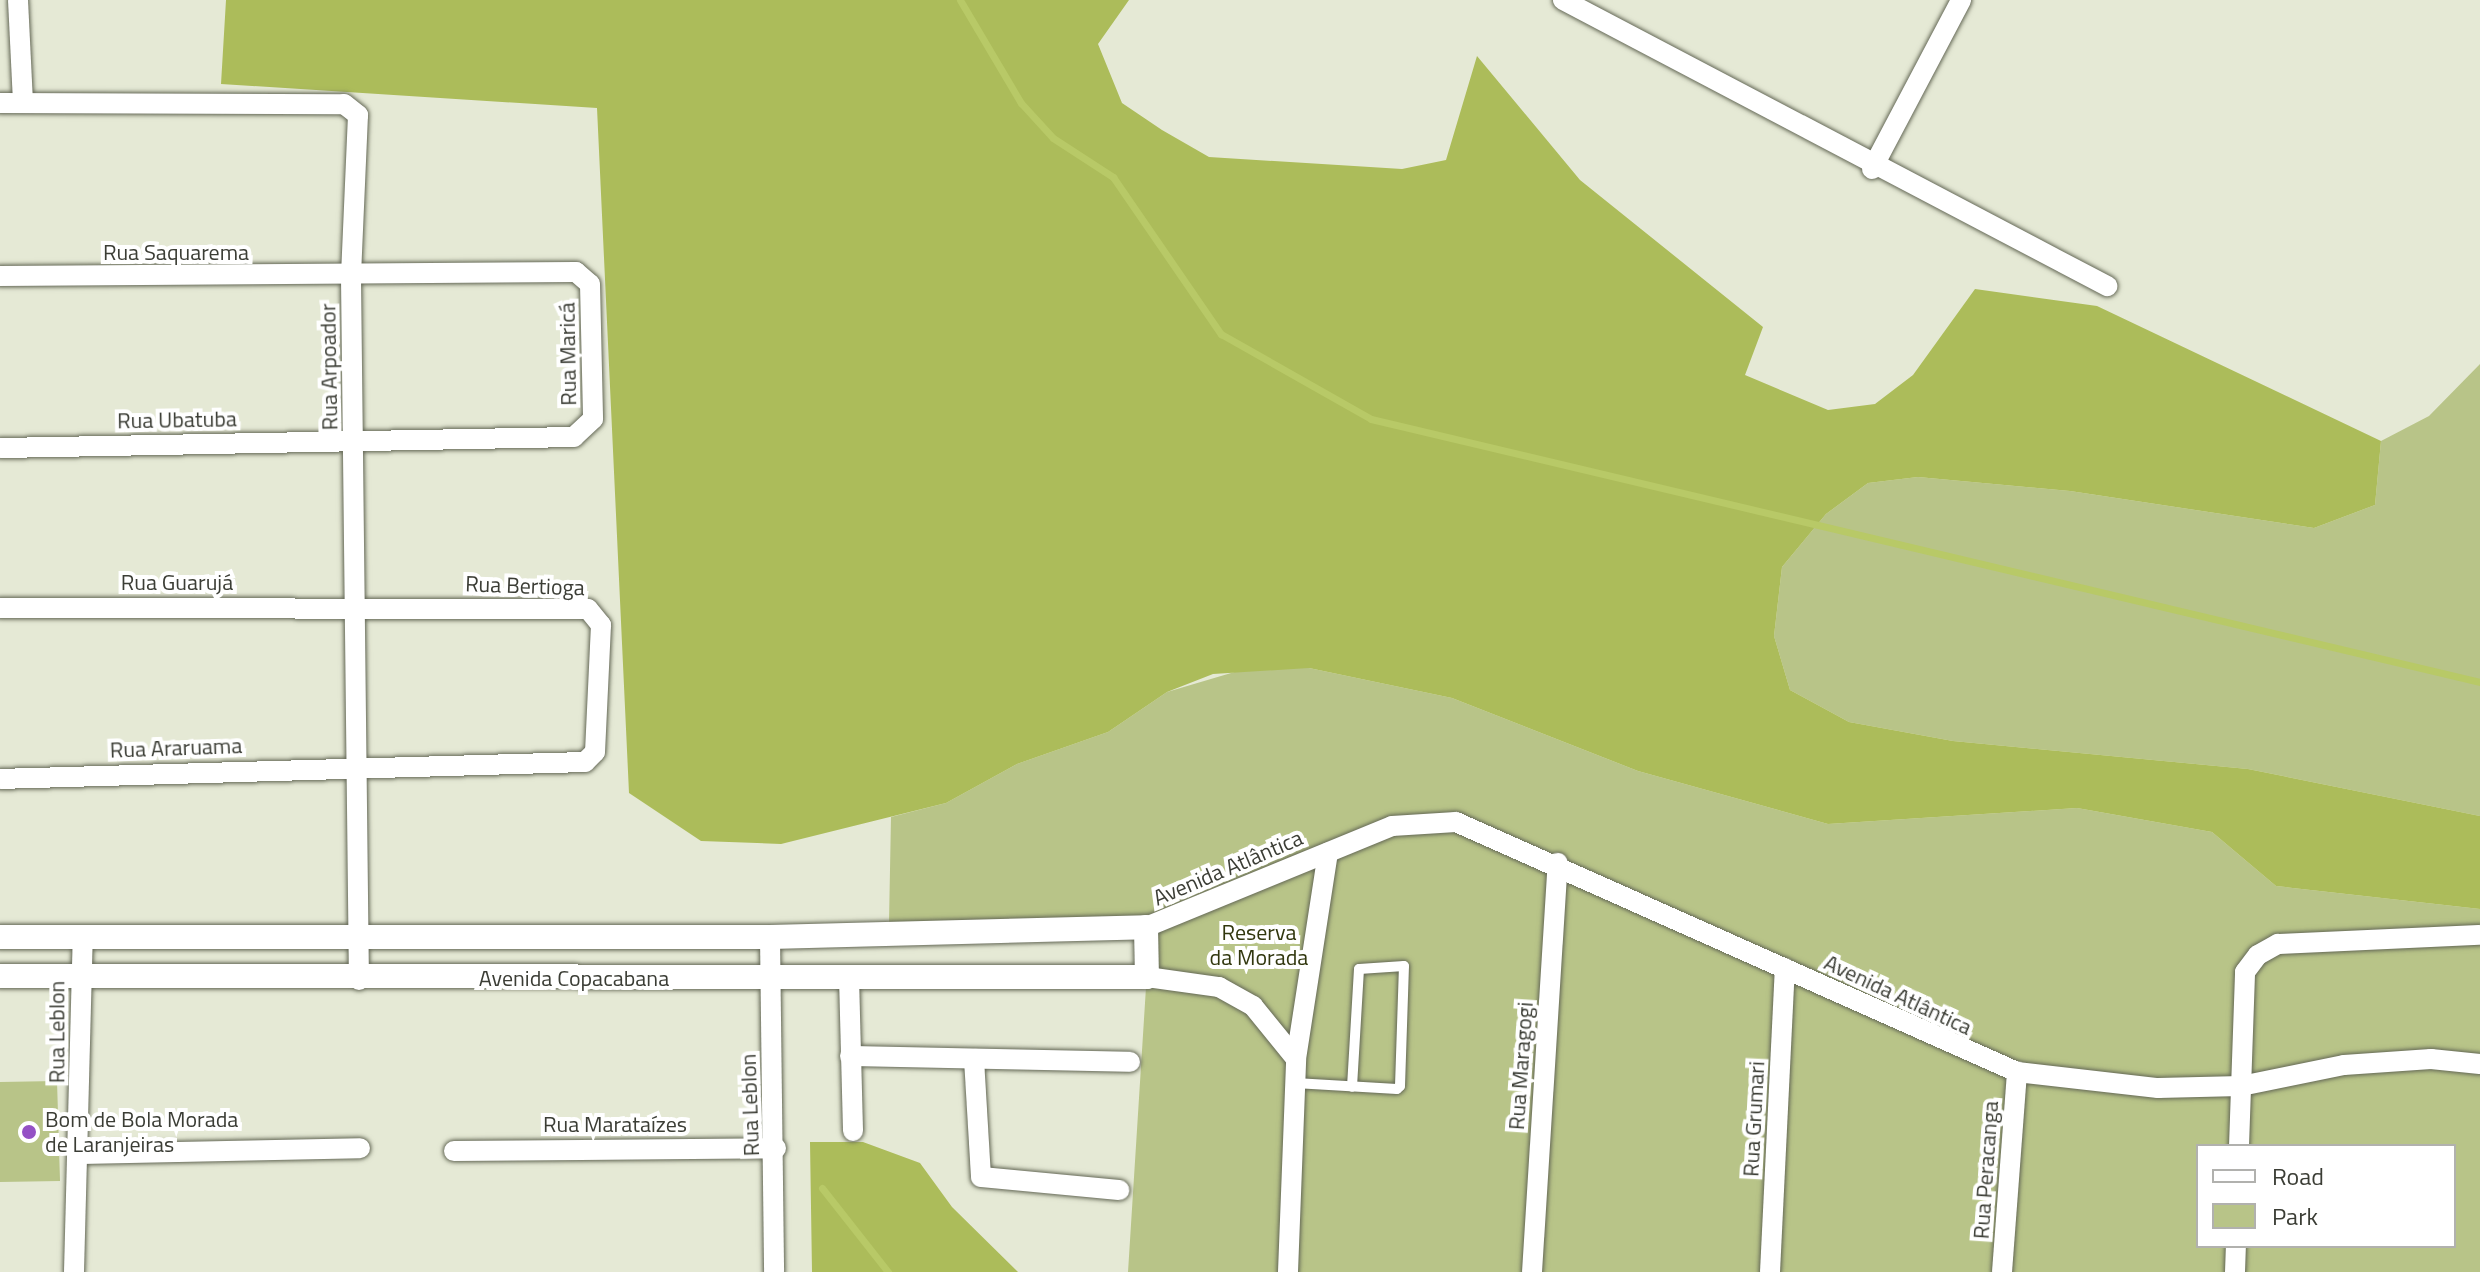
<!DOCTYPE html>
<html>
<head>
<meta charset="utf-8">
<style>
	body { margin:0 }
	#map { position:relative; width:2480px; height:1272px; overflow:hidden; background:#e5e9d5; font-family:"Titillium Web",sans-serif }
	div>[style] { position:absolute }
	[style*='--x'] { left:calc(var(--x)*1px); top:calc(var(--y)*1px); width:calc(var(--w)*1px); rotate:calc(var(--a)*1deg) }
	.green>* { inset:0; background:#b8c488 }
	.forest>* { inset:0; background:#acbc5a }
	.stream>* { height:7px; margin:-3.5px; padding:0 3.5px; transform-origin:3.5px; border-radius:3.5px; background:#b8c967 }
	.roads { filter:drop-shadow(0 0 2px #646856) drop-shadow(0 0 2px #646856) }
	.service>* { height:10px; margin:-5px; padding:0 5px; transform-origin:5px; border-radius:5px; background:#fff }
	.minor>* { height:20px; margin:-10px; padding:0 10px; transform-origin:10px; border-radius:10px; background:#fff }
	.tertiary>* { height:24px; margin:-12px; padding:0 12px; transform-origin:12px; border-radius:12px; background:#fff }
	.dots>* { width:22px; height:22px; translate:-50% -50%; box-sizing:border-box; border:4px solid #fff; border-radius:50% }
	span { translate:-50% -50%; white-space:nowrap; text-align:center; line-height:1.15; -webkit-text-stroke:8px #fff; paint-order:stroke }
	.street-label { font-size:22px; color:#3b3d35 }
	.park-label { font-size:22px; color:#31370e }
	.poi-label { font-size:22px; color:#3b3d35 }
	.left { translate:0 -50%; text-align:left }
	.legend { position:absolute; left:2196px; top:1144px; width:260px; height:104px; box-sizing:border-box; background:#fff; border:2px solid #b1b1ae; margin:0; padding:10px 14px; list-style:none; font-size:24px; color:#3b3d35 }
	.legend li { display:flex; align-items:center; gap:16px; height:40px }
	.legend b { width:40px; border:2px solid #b1b1ae }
</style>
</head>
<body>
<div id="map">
	<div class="green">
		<i style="clip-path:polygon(2480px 364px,2480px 816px,2248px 769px,1953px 741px,1849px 722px,1790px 690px,1774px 636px,1782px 567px,1826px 514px,1868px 483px,1918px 477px,2070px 491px,2314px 528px,2375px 505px,2381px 441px,2429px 416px)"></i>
		<i style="clip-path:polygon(evenodd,1248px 668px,1309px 668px,1452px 698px,1638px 771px,1828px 824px,2077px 808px,2212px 832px,2276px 886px,2480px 909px,2480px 1272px,1128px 1272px,1150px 924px,889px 922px,891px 817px,946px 803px,1017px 764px,1108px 732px,1167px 692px,1248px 668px,2198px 1146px,2454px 1146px,2454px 1246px,2198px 1246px,2198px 1146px)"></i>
		<i style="clip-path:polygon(57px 1081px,60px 1181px,0 1182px,0 1082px)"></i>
	</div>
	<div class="forest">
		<i style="clip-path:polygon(226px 0,1129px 0,1098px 44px,1122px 103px,1162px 130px,1209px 157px,1402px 169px,1446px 160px,1477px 56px,1580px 180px,1763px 327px,1745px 375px,1828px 410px,1875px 404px,1913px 375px,1975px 289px,2097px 306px,2381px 441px,2375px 505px,2314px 528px,2070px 491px,1918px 477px,1868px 483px,1826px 514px,1782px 567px,1774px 636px,1790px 690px,1849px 722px,1953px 741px,2248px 769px,2480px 816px,2480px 909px,2276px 886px,2212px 832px,2077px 808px,1828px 824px,1638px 771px,1452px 698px,1309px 668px,1213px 674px,1167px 692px,1108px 732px,1017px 764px,946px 803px,781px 844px,701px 841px,629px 793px,597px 108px,221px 84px)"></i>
		<i style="clip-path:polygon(810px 1142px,863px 1142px,920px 1163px,952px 1207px,1018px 1272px,812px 1272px)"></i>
	</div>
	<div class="stream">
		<i style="--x:960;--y:0;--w:120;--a:59.4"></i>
		<i style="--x:1021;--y:103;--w:47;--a:47.6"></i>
		<i style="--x:1053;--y:138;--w:72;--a:33"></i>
		<i style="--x:1113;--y:177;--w:191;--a:55.5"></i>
		<i style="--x:1221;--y:334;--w:172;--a:29.5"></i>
		<i style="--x:1371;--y:419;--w:1140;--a:13.34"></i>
		<i style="--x:822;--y:1188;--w:107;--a:51.8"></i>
	</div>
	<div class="roads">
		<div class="service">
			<i style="--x:1295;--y:1083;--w:102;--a:3.4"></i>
			<i style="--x:1397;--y:1089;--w:4;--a:-45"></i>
			<i style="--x:1400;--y:1086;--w:120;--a:-88.1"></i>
			<i style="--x:1404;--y:966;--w:45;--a:176.2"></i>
			<i style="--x:1359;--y:969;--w:118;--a:93.4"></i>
		</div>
		<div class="minor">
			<i style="--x:18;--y:0;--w:103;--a:87.2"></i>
			<i style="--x:1563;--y:0;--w:615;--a:27.73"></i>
			<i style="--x:0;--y:103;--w:344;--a:0.2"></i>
			<i style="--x:344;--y:104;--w:18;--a:38"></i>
			<i style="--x:358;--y:115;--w:163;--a:92.5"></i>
			<i style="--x:351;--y:278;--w:702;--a:89.35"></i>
			<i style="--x:1872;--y:169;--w:191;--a:-62.2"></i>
			<i style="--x:0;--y:276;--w:576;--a:-0.4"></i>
			<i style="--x:576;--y:272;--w:18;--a:41"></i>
			<i style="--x:590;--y:284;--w:135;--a:88.7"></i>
			<i style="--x:593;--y:419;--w:26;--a:137"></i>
			<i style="--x:574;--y:437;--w:574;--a:178.9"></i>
			<i style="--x:0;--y:608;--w:588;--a:0.1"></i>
			<i style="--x:588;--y:609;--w:21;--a:51"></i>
			<i style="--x:601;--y:625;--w:127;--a:92.7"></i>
			<i style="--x:595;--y:752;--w:14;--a:135"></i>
			<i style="--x:585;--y:762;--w:585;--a:178.34"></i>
			<i style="--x:1146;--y:927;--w:266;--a:-22.3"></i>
			<i style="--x:1392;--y:826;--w:64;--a:-3.6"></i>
			<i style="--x:1456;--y:822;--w:614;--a:24.02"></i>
			<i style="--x:2017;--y:1072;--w:142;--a:6.5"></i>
			<i style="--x:2158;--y:1088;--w:83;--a:-1.4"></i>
			<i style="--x:2241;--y:1086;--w:105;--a:-11.5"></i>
			<i style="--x:2344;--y:1065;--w:87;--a:-3.9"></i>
			<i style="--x:2431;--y:1059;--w:49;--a:5.8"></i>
			<i style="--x:770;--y:937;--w:335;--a:89.3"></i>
			<i style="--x:849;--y:977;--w:154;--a:88.5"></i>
			<i style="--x:1147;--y:977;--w:73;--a:7.9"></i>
			<i style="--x:1219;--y:987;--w:39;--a:29"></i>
			<i style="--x:1253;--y:1006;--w:68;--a:50.9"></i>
			<i style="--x:850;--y:1056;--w:280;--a:1.2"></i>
			<i style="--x:974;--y:1059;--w:118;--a:86.6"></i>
			<i style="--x:981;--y:1177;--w:139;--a:5.4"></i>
			<i style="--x:2239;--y:1146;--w:174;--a:-88"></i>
			<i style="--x:2245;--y:972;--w:21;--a:-53"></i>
			<i style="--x:2258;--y:955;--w:23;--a:-29"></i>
			<i style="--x:2278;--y:944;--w:202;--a:-2.6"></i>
			<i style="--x:454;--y:1151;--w:322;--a:-0.5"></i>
			<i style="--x:81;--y:1154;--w:279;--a:-1.2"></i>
			<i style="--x:74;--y:1272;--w:336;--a:-88.5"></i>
			<i style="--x:1288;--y:1272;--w:213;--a:-87.8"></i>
			<i style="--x:1296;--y:1059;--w:209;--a:-81.2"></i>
			<i style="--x:1532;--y:1272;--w:410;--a:-86.4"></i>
			<i style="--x:1770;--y:1272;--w:304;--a:-87.2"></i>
			<i style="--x:2002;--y:1272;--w:201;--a:-85.7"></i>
			<i style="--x:2235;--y:1272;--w:26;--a:-88"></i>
		</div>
		<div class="tertiary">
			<i style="--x:0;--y:937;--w:770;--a:0"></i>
			<i style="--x:770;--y:937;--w:376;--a:-1.5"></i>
			<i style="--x:1146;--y:927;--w:50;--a:88.9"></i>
			<i style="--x:1147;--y:977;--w:1147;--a:-179.95"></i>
		</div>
	</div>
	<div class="dots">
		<i style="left:29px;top:1132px;background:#9451c5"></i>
	</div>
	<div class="street-label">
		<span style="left:176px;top:253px">Rua Saquarema</span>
		<span style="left:568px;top:354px;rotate:-91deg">Rua Maricá</span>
		<span style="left:329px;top:367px;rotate:-91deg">Rua Arpoador</span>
		<span style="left:177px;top:420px;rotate:-1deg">Rua Ubatuba</span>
		<span style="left:177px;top:583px">Rua Guarujá</span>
		<span style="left:525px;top:586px;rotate:2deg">Rua Bertioga</span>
		<span style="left:176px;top:748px;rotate:-2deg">Rua Araruama</span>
		<span style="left:1228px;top:868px;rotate:-23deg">Avenida Atlântica</span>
		<span style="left:574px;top:979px">Avenida Copacabana</span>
		<span style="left:1898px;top:995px;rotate:25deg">Avenida Atlântica</span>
		<span style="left:57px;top:1032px;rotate:-90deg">Rua Leblon</span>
		<span style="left:1521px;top:1066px;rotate:-86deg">Rua Maragogi</span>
		<span style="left:750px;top:1105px;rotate:-92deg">Rua Leblon</span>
		<span style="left:1754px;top:1119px;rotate:-87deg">Rua Grumari</span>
		<span style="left:615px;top:1125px">Rua Marataízes</span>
		<span style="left:1986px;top:1170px;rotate:-86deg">Rua Peracanga</span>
	</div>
	<div class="park-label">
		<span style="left:1259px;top:945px">Reserva<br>da Morada</span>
	</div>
	<div class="poi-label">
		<span class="left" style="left:45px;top:1132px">Bom de Bola Morada<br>de Laranjeiras</span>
	</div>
	<ul class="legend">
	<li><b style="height:10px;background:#fff"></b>Road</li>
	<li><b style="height:22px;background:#b8c488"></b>Park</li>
	</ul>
</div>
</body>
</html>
